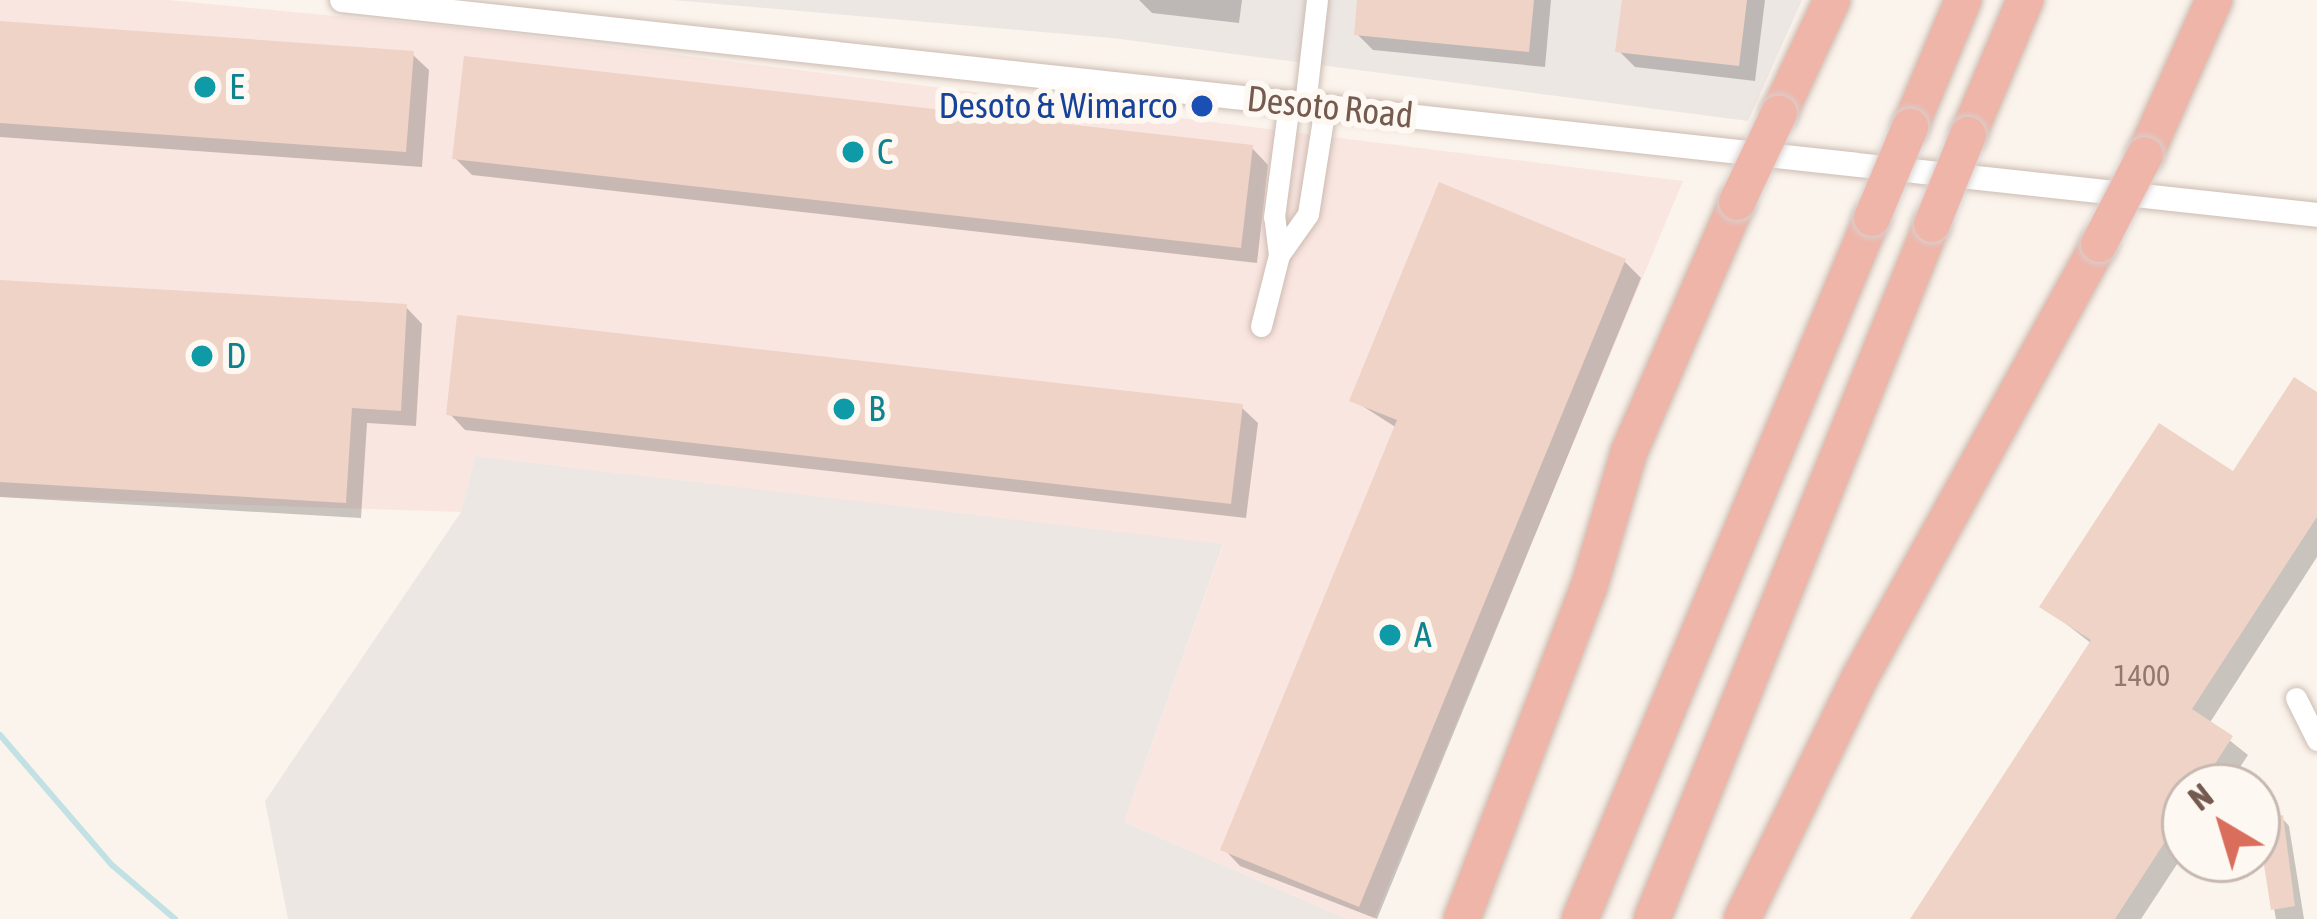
<!DOCTYPE html>
<html>
<head>
<meta charset="utf-8">
<style>
	body { margin:0 }
	#map { position:relative; width:2317px; height:919px; overflow:hidden; background:#fbf4ec; font-family:"Asap Condensed",sans-serif }
	div>[style] { position:absolute }
	[style*='--x'] { left:calc(var(--x)*1px); top:calc(var(--y)*1px); width:calc(var(--w)*1px); rotate:calc(var(--a)*1deg) }
	.commercial>* { inset:0; background:#fae6e1 }
	.industrial>* { inset:0; background:#ede7e4 }
	.shadow>* { inset:0; background:#0003 }
	.stream>* { height:6px; margin:-3px; padding:0 3px; transform-origin:3px; border-radius:3px; background:#c1e1e4 }
	.building>* { inset:0; background:#eed3c6 }
	.roads { filter:drop-shadow(0 0 3px #cdbcb2) drop-shadow(0 0 3px #cdbcb2) }
	.minor>* { height:21px; margin:-10.5px; padding:0 10.5px; transform-origin:10.5px; border-radius:10.5px; background:#fff }
	.tertiary>* { height:24px; margin:-12px; padding:0 12px; transform-origin:12px; border-radius:12px; background:#fff }
	.motorway>* { height:36px; margin:-18px; padding:0 18px; transform-origin:18px; border-radius:18px; background:#efb5a9 }
	.bridges { filter:drop-shadow(0 0 3px #d8d1ce) drop-shadow(0 0 3px #d8d1ce) }
	.motorway-bridge>* { height:36px; margin:-18px; padding:0 18px; transform-origin:18px; border-radius:18px; background:#efb5a9 }
	.dots>* { width:33px; height:33px; translate:-50% -50%; box-sizing:border-box; border:6px solid #fef8f2; border-radius:50% }
	span { translate:-50% -50%; white-space:nowrap; text-align:center; line-height:1.15; -webkit-text-stroke:12px #fef8f2; paint-order:stroke }
	.number-label { font-size:30px; color:#93786e }
	.number-label span { -webkit-text-stroke-width:0 }
	.culture-label { font-size:36px; color:#0d838f }
	.left { translate:0 -50%; text-align:left }
	.transit-label { font-size:36px; color:#164399 }
	.right { translate:-100% -50%; text-align:right }
	.street-label { font-size:36px; color:#755a50 }
	.north { position:absolute; left:2161px; top:763px; width:120px; height:120px; box-sizing:border-box; background:#fef8f2; border:3px solid #c7b9b1; border-radius:50%; rotate:322deg; font-size:33px; font-weight:700; line-height:48px; text-align:center; color:#755a50 }
	.north::after { content:''; display:block; margin:auto; width:42px; height:54px; background:#d96e5d; clip-path:polygon(50% 0,100% 100%,50% 72%,0 100%) }
</style>
</head>
<body>
<div id="map">
	<div class="commercial">
		<i style="clip-path:polygon(0 0,168px 0,472px 29px,1683px 181px,1374px 919px,1347px 919px,1124px 822px,1223px 545px,475px 456px,461px 512px,0 497px)"></i>
	</div>
	<div class="industrial">
		<i style="clip-path:polygon(672px 0,1802px 0,1748px 121px,1112px 38px)"></i>
		<i style="clip-path:polygon(475px 456px,1223px 544px,1124px 822px,1347px 919px,288px 919px,265px 801px,461px 512px)"></i>
	</div>
	<div class="shadow">
		<i style="clip-path:polygon(1139px 0,1242px 0,1239px 23px,1152px 13px)"></i>
		<i style="clip-path:polygon(1360px 0,1551px 0,1545px 67px,1373px 50px,1357px 34px)"></i>
		<i style="clip-path:polygon(1625px 0,1765px 0,1755px 81px,1635px 67px,1618px 50px)"></i>
		<i style="clip-path:polygon(0 24px,412px 54px,429px 70px,422px 167px,0 137px)"></i>
		<i style="clip-path:polygon(1252px 148px,1268px 165px,1257px 263px,472px 175px,455px 158px)"></i>
		<i style="clip-path:polygon(1624px 261px,1641px 278px,1377px 919px,1240px 866px,1224px 849px,1397px 428px,1353px 400px)"></i>
		<i style="clip-path:polygon(0 283px,406px 307px,422px 324px,416px 426px,367px 423px,361px 518px,0 497px)"></i>
		<i style="clip-path:polygon(2317px 396px,2317px 557px,2209px 724px,2248px 755px,2227px 787px,2185px 787px,2185px 852px,2141px 919px,1914px 919px,2092px 644px,2043px 606px,2234px 475px)"></i>
		<i style="clip-path:polygon(1241px 407px,1258px 423px,1246px 518px,465px 430px,449px 413px)"></i>
		<i style="clip-path:polygon(2282px 818px,2289px 826px,2304px 919px,2276px 919px,2258px 823px)"></i>
	</div>
	<div class="stream">
		<i style="--x:0;--y:735;--w:172;--a:49.3"></i>
		<i style="--x:112;--y:865;--w:83;--a:40.6"></i>
	</div>
	<div class="building">
		<i style="clip-path:polygon(1357px 0,1534px 0,1529px 52px,1354px 35px)"></i>
		<i style="clip-path:polygon(1622px 0,1747px 0,1739px 66px,1615px 52px)"></i>
		<i style="clip-path:polygon(0 21px,414px 51px,406px 152px,0 123px)"></i>
		<i style="clip-path:polygon(464px 56px,1253px 145px,1241px 248px,452px 159px)"></i>
		<i style="clip-path:polygon(1439px 182px,1626px 259px,1359px 907px,1220px 850px,1397px 420px,1349px 401px)"></i>
		<i style="clip-path:polygon(0 280px,407px 304px,401px 411px,352px 408px,346px 503px,0 482px)"></i>
		<i style="clip-path:polygon(457px 315px,1243px 404px,1231px 504px,446px 415px)"></i>
		<i style="clip-path:polygon(2294px 377px,2317px 392px,2317px 517px,2192px 709px,2233px 736px,2200px 787px,2185px 787px,2185px 811px,2115px 919px,1910px 919px,2091px 640px,2039px 607px,2159px 423px,2233px 471px)"></i>
		<i style="clip-path:polygon(2283px 815px,2295px 906px,2271px 910px,2257px 820px)"></i>
	</div>
	<div class="roads">
		<div class="minor">
			<i style="--x:1305;--y:105;--w:106;--a:-83.5"></i>
			<i style="--x:1279;--y:255;--w:38;--a:-97"></i>
			<i style="--x:1274;--y:217;--w:115;--a:-82.5"></i>
			<i style="--x:1261;--y:326;--w:73;--a:-75.8"></i>
			<i style="--x:1279;--y:255;--w:50;--a:-54.7"></i>
			<i style="--x:1308;--y:214;--w:108;--a:-81"></i>
			<i style="--x:2296;--y:698;--w:47;--a:63.4"></i>
		</div>
		<div class="tertiary">
			<i style="--x:342;--y:0;--w:1987;--a:6.21"></i>
		</div>
		<div class="motorway">
			<i style="--x:1779;--y:113;--w:125;--a:-64.9"></i>
			<i style="--x:1910;--y:127;--w:138;--a:-67.3"></i>
			<i style="--x:1968;--y:135;--w:147;--a:-67.1"></i>
			<i style="--x:2145;--y:155;--w:170;--a:-66"></i>
			<i style="--x:1462;--y:919;--w:355;--a:-69.1"></i>
			<i style="--x:1589;--y:587;--w:141;--a:-73.5"></i>
			<i style="--x:1629;--y:452;--w:272;--a:-66.6"></i>
			<i style="--x:1580;--y:919;--w:759;--a:-67.39"></i>
			<i style="--x:1652;--y:919;--w:749;--a:-68.06"></i>
			<i style="--x:1742;--y:919;--w:267;--a:-64"></i>
			<i style="--x:1859;--y:679;--w:497;--a:-61.1"></i>
		</div>
	</div>
	<div class="bridges">
		<div class="motorway-bridge">
			<i style="--x:1737;--y:202;--w:98;--a:-64.7"></i>
			<i style="--x:1872;--y:218;--w:99;--a:-67.3"></i>
			<i style="--x:1932;--y:224;--w:96;--a:-68"></i>
			<i style="--x:2099;--y:244;--w:100;--a:-62.7"></i>
		</div>
	</div>
	<div class="dots">
		<i style="left:205px;top:87px;background:#0f9aa8"></i>
		<i style="left:1202px;top:106px;background:#1a4fb4"></i>
		<i style="left:853px;top:152px;background:#0f9aa8"></i>
		<i style="left:202px;top:356px;background:#0f9aa8"></i>
		<i style="left:844px;top:409px;background:#0f9aa8"></i>
		<i style="left:1390px;top:635px;background:#0f9aa8"></i>
	</div>
	<div class="number-label">
		<span style="left:2142px;top:675px">1400</span>
	</div>
	<div class="culture-label">
		<span class="left" style="left:229px;top:87px">E</span>
		<span class="left" style="left:877px;top:152px">C</span>
		<span class="left" style="left:226px;top:356px">D</span>
		<span class="left" style="left:868px;top:409px">B</span>
		<span class="left" style="left:1414px;top:635px">A</span>
	</div>
	<div class="transit-label">
		<span class="right" style="left:1178px;top:106px">Desoto &amp; Wimarco</span>
	</div>
	<div class="street-label">
		<span style="left:1330px;top:107px;rotate:6deg">Desoto Road</span>
	</div>
	<div class="north">N</div>
</div>
</body>
</html>
